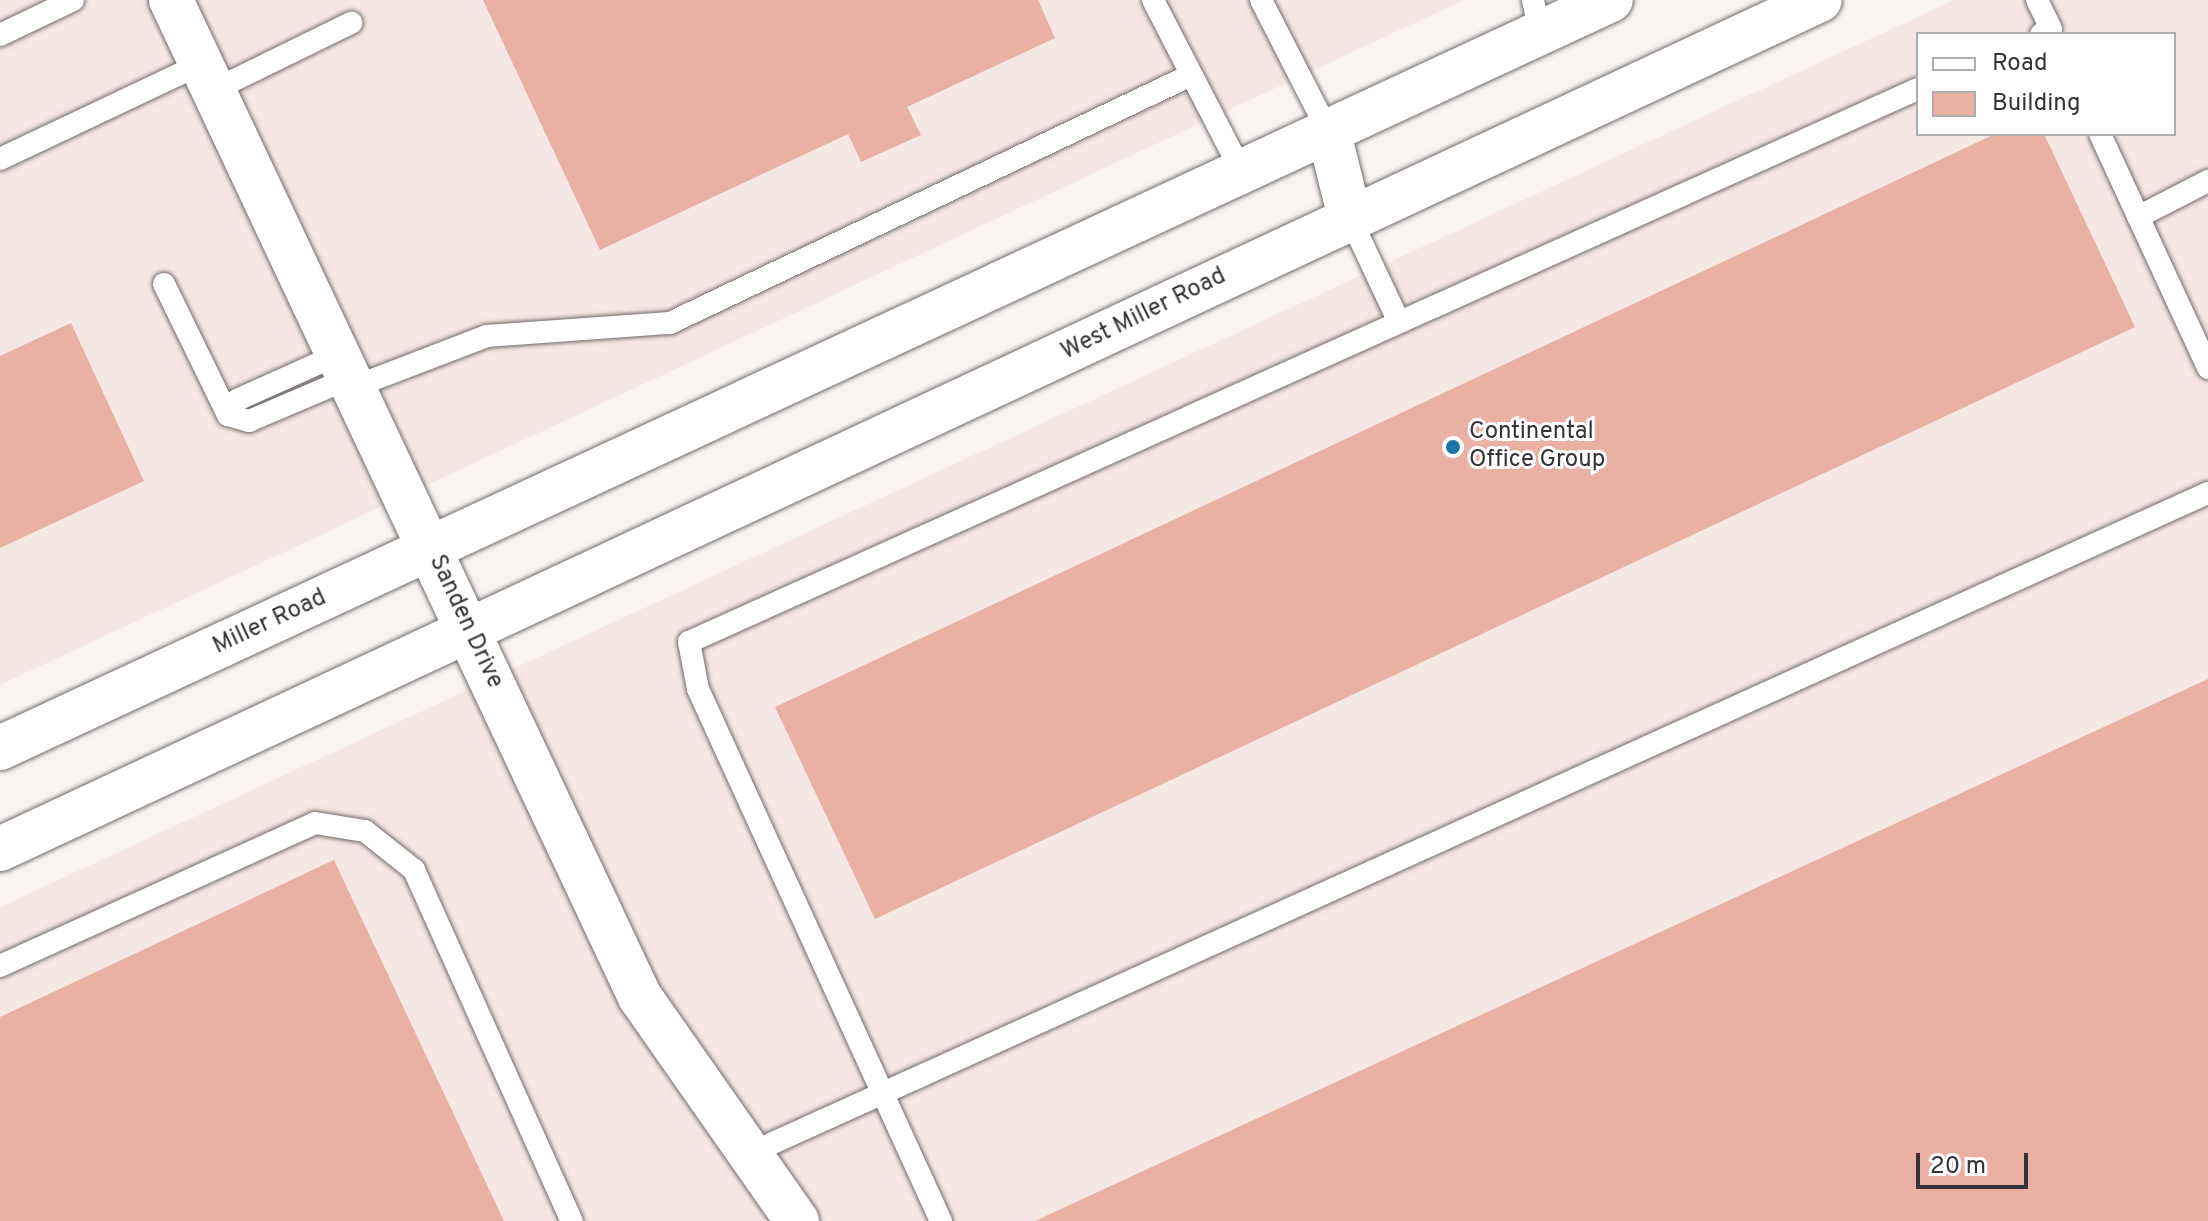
<!DOCTYPE html>
<html>
<head>
<meta charset="utf-8">
<style>
	body { margin:0 }
	#map { position:relative; width:2208px; height:1221px; overflow:hidden; background:#f9f4f2; font-family:Overpass,sans-serif }
	div>[style] { position:absolute }
	[style*='--x'] { left:calc(var(--x)*1px); top:calc(var(--y)*1px); width:calc(var(--w)*1px); rotate:calc(var(--a)*1deg) }
	.built>* { inset:0; background:#f5e7e4 }
	.building>* { inset:0; background:#eab0a4 }
	.roads { filter:drop-shadow(0 0 2px #706b6a) drop-shadow(0 0 2px #706b6a) }
	.lane>* { height:22px; margin:-11px; padding:0 11px; transform-origin:11px; border-radius:11px; background:#fff }
	.street>* { height:44px; margin:-22px; padding:0 22px; transform-origin:22px; border-radius:22px; background:#fff }
	.secondary>* { height:44px; margin:-22px; padding:0 22px; transform-origin:22px; border-radius:22px; background:#fff }
	.dots>* { width:22px; height:22px; translate:-50% -50%; box-sizing:border-box; border:4px solid #fff; border-radius:50% }
	span { translate:-50% -50%; white-space:nowrap; text-align:center; line-height:1.15; -webkit-text-stroke:6px #fff; paint-order:stroke }
	.street-label { font-size:24px; color:#353333 }
	.poi-label { font-size:24px; color:#353333 }
	.left { translate:0 -50%; text-align:left }
	.legend { position:absolute; left:1916px; top:32px; width:260px; height:104px; box-sizing:border-box; background:#fff; border:2px solid #aeadad; margin:0; padding:10px 14px; list-style:none; font-size:24px; color:#353333 }
	.legend li { display:flex; align-items:center; gap:16px; height:40px }
	.legend b { width:40px; border:2px solid #aeadad }
	.scale { position:absolute; left:1916px; top:1153px; width:112px; height:36px; box-sizing:border-box; border:4px solid #353333; border-top:0; padding-left:10px; font-size:24px; line-height:28px; white-space:nowrap; color:#353333; -webkit-text-stroke:6px #fff; paint-order:stroke }
</style>
</head>
<body>
<div id="map">
	<div class="built">
		<i style="clip-path:polygon(0 0,1464px 0,0 685px)"></i>
		<i style="clip-path:polygon(evenodd,1954px 0,2208px 0,2208px 1221px,0 1221px,0 907px,1954px 0,1918px 34px,2174px 34px,2174px 134px,1918px 134px,1918px 34px)"></i>
	</div>
	<div class="building">
		<i style="clip-path:polygon(483px 0,1038px 0,1055px 38px,907px 107px,921px 135px,861px 162px,848px 134px,600px 250px)"></i>
		<i style="clip-path:polygon(1995px 134px,2044px 134px,2135px 327px,875px 919px,775px 707px)"></i>
		<i style="clip-path:polygon(71px 323px,144px 481px,0 548px,0 356px)"></i>
		<i style="clip-path:polygon(2208px 679px,2208px 1221px,1035px 1221px)"></i>
		<i style="clip-path:polygon(334px 860px,504px 1221px,0 1221px,0 1017px)"></i>
	</div>
	<div class="roads">
		<div class="lane">
			<i style="--x:1153;--y:0;--w:196;--a:62.7"></i>
			<i style="--x:1261;--y:0;--w:149;--a:62.9"></i>
			<i style="--x:1533;--y:0;--w:33;--a:78"></i>
			<i style="--x:2037;--y:0;--w:32;--a:64"></i>
			<i style="--x:2051;--y:29;--w:11;--a:153"></i>
			<i style="--x:0;--y:35;--w:81;--a:-25.6"></i>
			<i style="--x:214;--y:90;--w:153;--a:-26.1"></i>
			<i style="--x:2100;--y:134;--w:258;--a:65.2"></i>
			<i style="--x:0;--y:159;--w:222;--a:-25.3"></i>
			<i style="--x:2138;--y:217;--w:79;--a:-27.2"></i>
			<i style="--x:1350;--y:218;--w:115;--a:64.8"></i>
			<i style="--x:164;--y:284;--w:146;--a:64"></i>
			<i style="--x:228;--y:415;--w:22;--a:16"></i>
			<i style="--x:249;--y:421;--w:110;--a:-23.1"></i>
			<i style="--x:354;--y:387;--w:142;--a:-21"></i>
			<i style="--x:487;--y:336;--w:183;--a:-4.1"></i>
			<i style="--x:670;--y:323;--w:577;--a:-25.45"></i>
			<i style="--x:228;--y:415;--w:17;--a:-59"></i>
			<i style="--x:237;--y:400;--w:112;--a:-24.3"></i>
			<i style="--x:0;--y:966;--w:346;--a:-24.4"></i>
			<i style="--x:315;--y:823;--w:51;--a:9.1"></i>
			<i style="--x:365;--y:831;--w:63;--a:38.5"></i>
			<i style="--x:414;--y:870;--w:385;--a:65.8"></i>
			<i style="--x:753;--y:1152;--w:1597;--a:-24.37"></i>
			<i style="--x:941;--y:1221;--w:585;--a:-114.55"></i>
			<i style="--x:698;--y:689;--w:48;--a:-100.8"></i>
			<i style="--x:689;--y:642;--w:1348;--a:-24.23"></i>
		</div>
		<div class="street">
			<i style="--x:171;--y:0;--w:1102;--a:64.81"></i>
			<i style="--x:640;--y:997;--w:274;--a:55"></i>
		</div>
		<div class="secondary">
			<i style="--x:1329;--y:133;--w:88;--a:76.1"></i>
			<i style="--x:0;--y:748;--w:1776;--a:-24.91"></i>
			<i style="--x:0;--y:849;--w:2008;--a:-25.01"></i>
		</div>
	</div>
	<div class="dots">
		<i style="left:1453px;top:447px;background:#1f74a4"></i>
	</div>
	<div class="street-label">
		<span style="left:1144px;top:315px;rotate:-26deg">West Miller Road</span>
		<span style="left:465px;top:622px;rotate:65deg">Sanden Drive</span>
		<span style="left:270px;top:623px;rotate:-25deg">Miller Road</span>
	</div>
	<div class="poi-label">
		<span class="left" style="left:1469px;top:447px">Continental<br>Office Group</span>
	</div>
	<ul class="legend">
	<li><b style="height:10px;background:#fff"></b>Road</li>
	<li><b style="height:22px;background:#eab0a4"></b>Building</li>
	</ul>
	<div class="scale">20 m</div>
</div>
</body>
</html>
